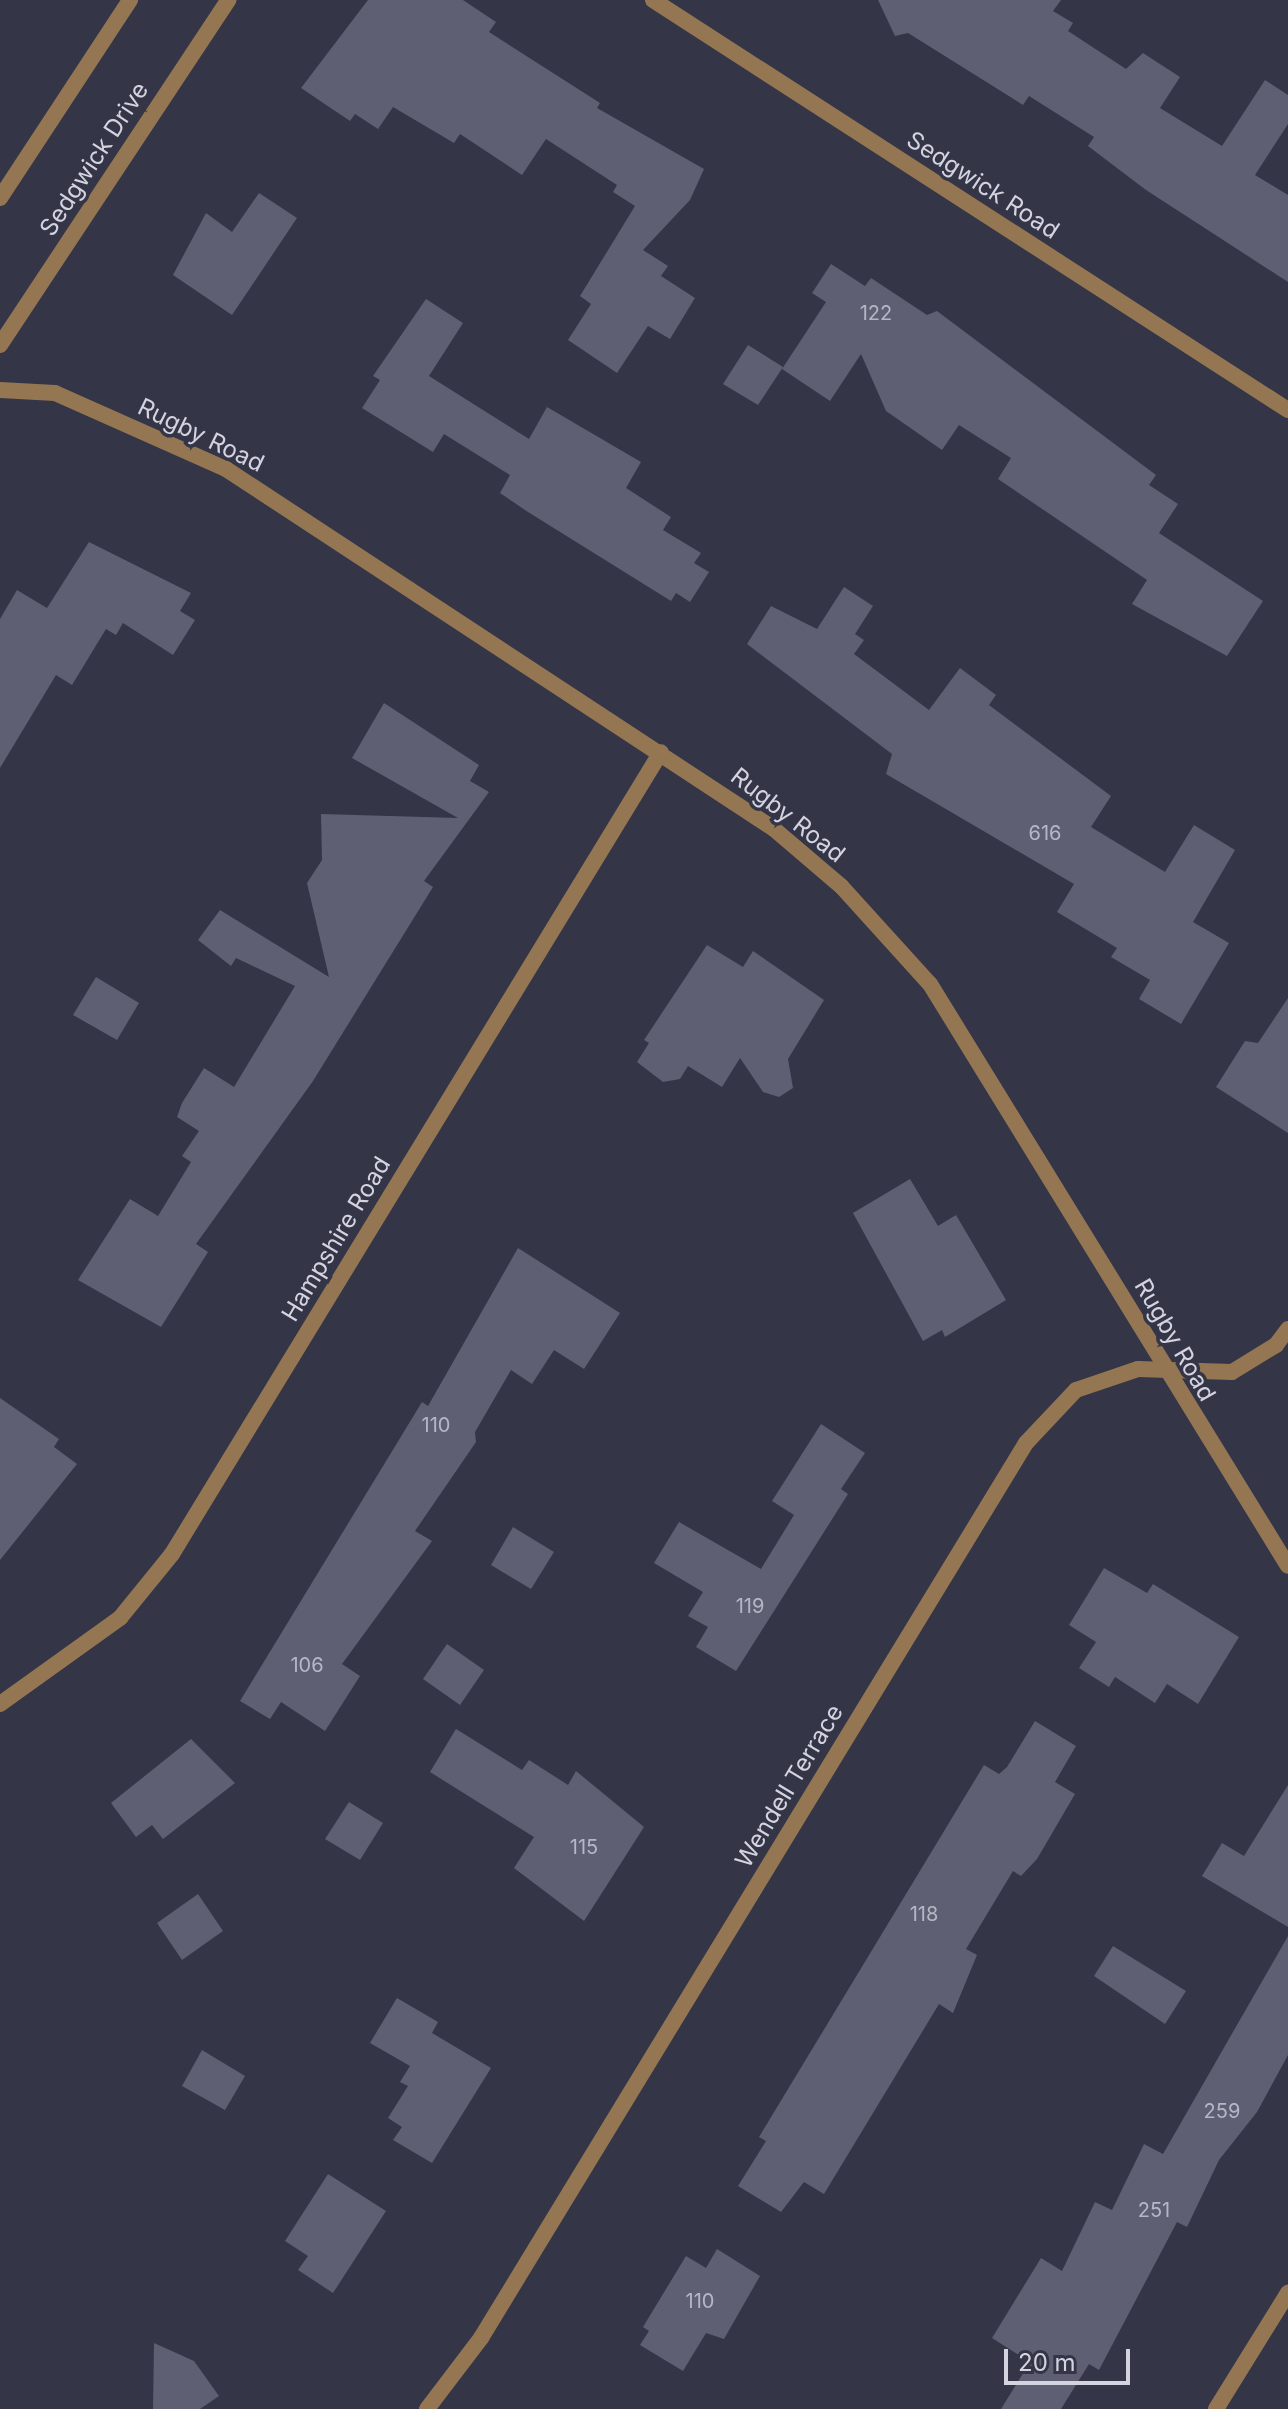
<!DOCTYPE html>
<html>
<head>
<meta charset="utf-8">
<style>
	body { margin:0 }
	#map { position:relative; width:1288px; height:2409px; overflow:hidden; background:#343547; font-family:Inter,sans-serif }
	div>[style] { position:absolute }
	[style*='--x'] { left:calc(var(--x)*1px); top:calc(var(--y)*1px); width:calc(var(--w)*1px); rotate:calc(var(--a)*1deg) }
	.building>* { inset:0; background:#5e5f73 }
	.minor>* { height:16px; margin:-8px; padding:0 8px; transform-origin:8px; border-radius:8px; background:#947652 }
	span { translate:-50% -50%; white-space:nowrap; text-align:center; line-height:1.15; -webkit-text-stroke:7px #343547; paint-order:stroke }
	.number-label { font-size:20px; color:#b6b7c5 }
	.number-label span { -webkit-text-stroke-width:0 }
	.street-label { font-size:24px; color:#d3d4e0 }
	.scale { position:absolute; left:1004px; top:2349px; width:126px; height:36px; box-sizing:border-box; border:4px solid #d3d4e0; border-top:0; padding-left:10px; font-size:24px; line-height:28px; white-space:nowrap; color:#d3d4e0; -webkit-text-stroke:6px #343547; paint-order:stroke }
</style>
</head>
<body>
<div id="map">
	<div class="building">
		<i style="clip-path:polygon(368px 0,463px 0,496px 22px,489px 32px,600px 103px,597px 108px,704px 169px,690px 200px,643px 250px,668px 266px,661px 276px,695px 298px,670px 339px,648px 326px,617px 373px,568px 340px,591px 304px,580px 296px,635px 206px,613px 192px,617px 185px,546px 139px,522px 175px,460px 134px,454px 143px,393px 107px,378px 129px,355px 114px,350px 121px,301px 88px)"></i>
		<i style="clip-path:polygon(878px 0,1061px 0,1053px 11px,1073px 23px,1068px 31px,1126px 69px,1143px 53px,1180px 77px,1160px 108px,1222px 146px,1265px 80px,1288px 95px,1288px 124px,1255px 175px,1288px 195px,1288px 282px,1146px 190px,1088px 146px,1094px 137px,1029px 96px,1023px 105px,908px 33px,895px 36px)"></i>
		<i style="clip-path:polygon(259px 193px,297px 218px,232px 315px,173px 275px,206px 213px,232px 232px)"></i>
		<i style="clip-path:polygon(831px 264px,865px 286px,871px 278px,927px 315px,937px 311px,1156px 475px,1149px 485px,1178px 504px,1159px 533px,1263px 601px,1227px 656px,1132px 604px,1147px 580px,998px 479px,1011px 458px,959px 425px,942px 450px,886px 411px,861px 354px,830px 401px,782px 369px,826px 302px,812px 293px)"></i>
		<i style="clip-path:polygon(426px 299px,463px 323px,429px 376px,529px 439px,547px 407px,641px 462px,626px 488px,671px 517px,663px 530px,701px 553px,694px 563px,709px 572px,690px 602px,676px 593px,671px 601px,528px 512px,500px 493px,510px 475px,444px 434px,433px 452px,362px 408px,380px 380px,373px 376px)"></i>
		<i style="clip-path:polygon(748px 345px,783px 367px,758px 405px,723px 384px)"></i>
		<i style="clip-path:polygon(89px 542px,191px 593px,180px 611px,195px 620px,173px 655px,123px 623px,116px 635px,106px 629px,72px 685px,56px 675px,0 768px,0 619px,17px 590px,47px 608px)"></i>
		<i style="clip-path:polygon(844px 587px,873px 606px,855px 634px,864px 640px,854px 654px,929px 710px,960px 668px,996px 695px,989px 705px,1111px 796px,1091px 827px,1165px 872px,1194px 825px,1235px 850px,1193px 922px,1229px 943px,1181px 1024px,1139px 999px,1150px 980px,1111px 957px,1117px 948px,1057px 912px,1074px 884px,886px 774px,892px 754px,747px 644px,771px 606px,817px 629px)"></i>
		<i style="clip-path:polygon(384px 703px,479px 765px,470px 781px,489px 792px,424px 881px,433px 887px,313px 1081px,196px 1244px,208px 1252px,161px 1327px,78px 1280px,130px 1199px,158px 1216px,191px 1162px,182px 1156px,199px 1131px,177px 1117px,182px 1103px,204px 1068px,234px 1087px,295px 986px,236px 958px,231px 966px,198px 940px,220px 910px,329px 977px,307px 883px,322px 860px,321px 814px,458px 818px,352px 758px)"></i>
		<i style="clip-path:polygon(707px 945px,743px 967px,753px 951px,824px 1000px,788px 1059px,793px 1088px,779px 1097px,763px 1092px,740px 1058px,722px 1087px,688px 1066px,680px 1079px,663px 1082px,637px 1062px,649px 1043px,644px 1040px)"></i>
		<i style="clip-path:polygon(96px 977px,139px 1003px,117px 1040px,73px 1015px)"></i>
		<i style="clip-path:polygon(1288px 998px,1288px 1133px,1216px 1087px,1245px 1041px,1258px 1043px)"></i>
		<i style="clip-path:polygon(910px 1179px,938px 1226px,956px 1215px,1006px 1300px,945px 1337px,942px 1330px,923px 1341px,853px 1213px)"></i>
		<i style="clip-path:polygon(518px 1248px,620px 1313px,584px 1369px,554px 1350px,532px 1384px,511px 1370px,475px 1432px,476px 1442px,415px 1531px,432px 1541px,342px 1664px,360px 1676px,325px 1731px,281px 1702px,270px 1719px,240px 1701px,422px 1402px,428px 1406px)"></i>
		<i style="clip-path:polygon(0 1398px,59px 1439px,54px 1447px,77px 1464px,0 1560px)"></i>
		<i style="clip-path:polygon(821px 1424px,865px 1453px,841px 1489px,848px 1494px,736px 1671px,696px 1647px,708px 1627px,688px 1616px,703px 1592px,654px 1563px,679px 1522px,761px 1569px,794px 1515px,772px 1501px)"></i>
		<i style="clip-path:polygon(513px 1527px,554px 1552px,531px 1589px,491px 1565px)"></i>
		<i style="clip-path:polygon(1104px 1568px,1147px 1593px,1153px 1584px,1239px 1637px,1198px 1704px,1167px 1684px,1155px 1703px,1115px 1677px,1109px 1687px,1079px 1668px,1096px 1642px,1069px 1625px)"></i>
		<i style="clip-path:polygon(447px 1644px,484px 1670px,460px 1705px,423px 1679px)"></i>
		<i style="clip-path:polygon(1035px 1721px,1076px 1746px,1055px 1782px,1075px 1794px,1037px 1859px,1021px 1876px,1013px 1871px,966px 1949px,977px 1955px,953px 2013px,939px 2004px,824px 2194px,804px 2182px,781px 2212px,738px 2186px,766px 2141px,759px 2137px,984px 1765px,999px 1774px,1007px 1767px)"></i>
		<i style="clip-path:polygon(456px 1729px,522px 1770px,529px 1760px,568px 1785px,576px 1771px,644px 1827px,584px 1921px,514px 1868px,534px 1837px,430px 1772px)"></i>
		<i style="clip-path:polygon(191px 1739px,235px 1783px,163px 1839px,152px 1825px,136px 1837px,111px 1803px)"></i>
		<i style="clip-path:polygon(1288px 1785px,1288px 1927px,1202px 1876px,1222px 1843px,1244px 1856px)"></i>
		<i style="clip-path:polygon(349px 1802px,383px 1823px,360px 1860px,325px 1839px)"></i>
		<i style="clip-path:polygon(198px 1894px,223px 1931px,182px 1960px,157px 1923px)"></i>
		<i style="clip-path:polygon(1288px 1936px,1288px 2055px,1257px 2112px,1219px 2160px,1187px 2227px,1177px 2222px,1099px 2370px,1089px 2364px,1061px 2409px,1001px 2409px,1030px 2362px,992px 2338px,1041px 2258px,1062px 2271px,1095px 2202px,1112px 2210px,1144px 2144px,1163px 2154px)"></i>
		<i style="clip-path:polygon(1113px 1946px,1186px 1991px,1165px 2024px,1094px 1976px)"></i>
		<i style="clip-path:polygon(397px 1998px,438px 2022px,432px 2033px,491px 2068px,432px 2163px,393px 2140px,402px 2127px,388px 2118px,408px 2086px,400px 2082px,410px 2066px,370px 2043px)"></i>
		<i style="clip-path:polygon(202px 2050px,245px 2076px,225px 2110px,182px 2086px)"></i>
		<i style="clip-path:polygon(328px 2174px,386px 2211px,333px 2293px,298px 2270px,308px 2256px,285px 2241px)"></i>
		<i style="clip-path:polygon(717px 2249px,760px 2276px,724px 2339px,706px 2333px,683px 2371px,640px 2345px,649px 2331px,643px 2327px,686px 2256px,706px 2268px)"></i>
		<i style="clip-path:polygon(154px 2343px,194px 2361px,219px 2396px,200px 2409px,153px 2409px)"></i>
	</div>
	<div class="minor">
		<i style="--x:653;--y:0;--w:756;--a:32.85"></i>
		<i style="--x:0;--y:198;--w:237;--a:-56.7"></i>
		<i style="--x:0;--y:345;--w:414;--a:-56.5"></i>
		<i style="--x:0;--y:390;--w:55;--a:3.1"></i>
		<i style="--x:55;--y:393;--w:187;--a:24"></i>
		<i style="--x:226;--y:469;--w:656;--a:33.3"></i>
		<i style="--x:774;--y:829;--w:88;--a:40.4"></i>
		<i style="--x:841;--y:886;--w:132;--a:47.8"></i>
		<i style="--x:930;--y:984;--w:683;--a:58.4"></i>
		<i style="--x:0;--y:1704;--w:148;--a:-35.6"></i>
		<i style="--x:120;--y:1618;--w:82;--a:-50.9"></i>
		<i style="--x:172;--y:1554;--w:939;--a:-58.63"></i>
		<i style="--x:427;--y:2409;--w:89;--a:-52.7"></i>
		<i style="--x:481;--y:2338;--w:1048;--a:-58.66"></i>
		<i style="--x:1026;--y:1443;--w:73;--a:-46.7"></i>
		<i style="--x:1076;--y:1390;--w:65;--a:-18.7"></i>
		<i style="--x:1138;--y:1369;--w:94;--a:1.8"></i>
		<i style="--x:1232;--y:1372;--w:52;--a:-31.5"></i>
		<i style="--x:1276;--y:1345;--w:20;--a:-53"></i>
		<i style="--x:1216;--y:2409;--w:137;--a:-58.2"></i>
	</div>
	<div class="number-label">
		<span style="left:876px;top:313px">122</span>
		<span style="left:1045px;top:833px">616</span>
		<span style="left:436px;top:1425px">110</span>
		<span style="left:750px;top:1606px">119</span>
		<span style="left:307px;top:1665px">106</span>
		<span style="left:584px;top:1847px">115</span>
		<span style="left:924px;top:1914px">118</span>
		<span style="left:1222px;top:2111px">259</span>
		<span style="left:1154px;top:2210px">251</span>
		<span style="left:700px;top:2301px">110</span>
	</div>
	<div class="street-label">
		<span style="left:94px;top:159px;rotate:-57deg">Sedgwick Drive</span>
		<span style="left:983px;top:185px;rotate:33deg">Sedgwick Road</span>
		<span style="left:201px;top:435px;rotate:26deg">Rugby Road</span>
		<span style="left:788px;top:815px;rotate:38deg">Rugby Road</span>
		<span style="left:336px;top:1239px;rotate:-59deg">Hampshire Road</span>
		<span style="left:1175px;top:1340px;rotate:60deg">Rugby Road</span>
		<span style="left:789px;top:1786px;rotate:-59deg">Wendell Terrace</span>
	</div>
	<div class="scale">20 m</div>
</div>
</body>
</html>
